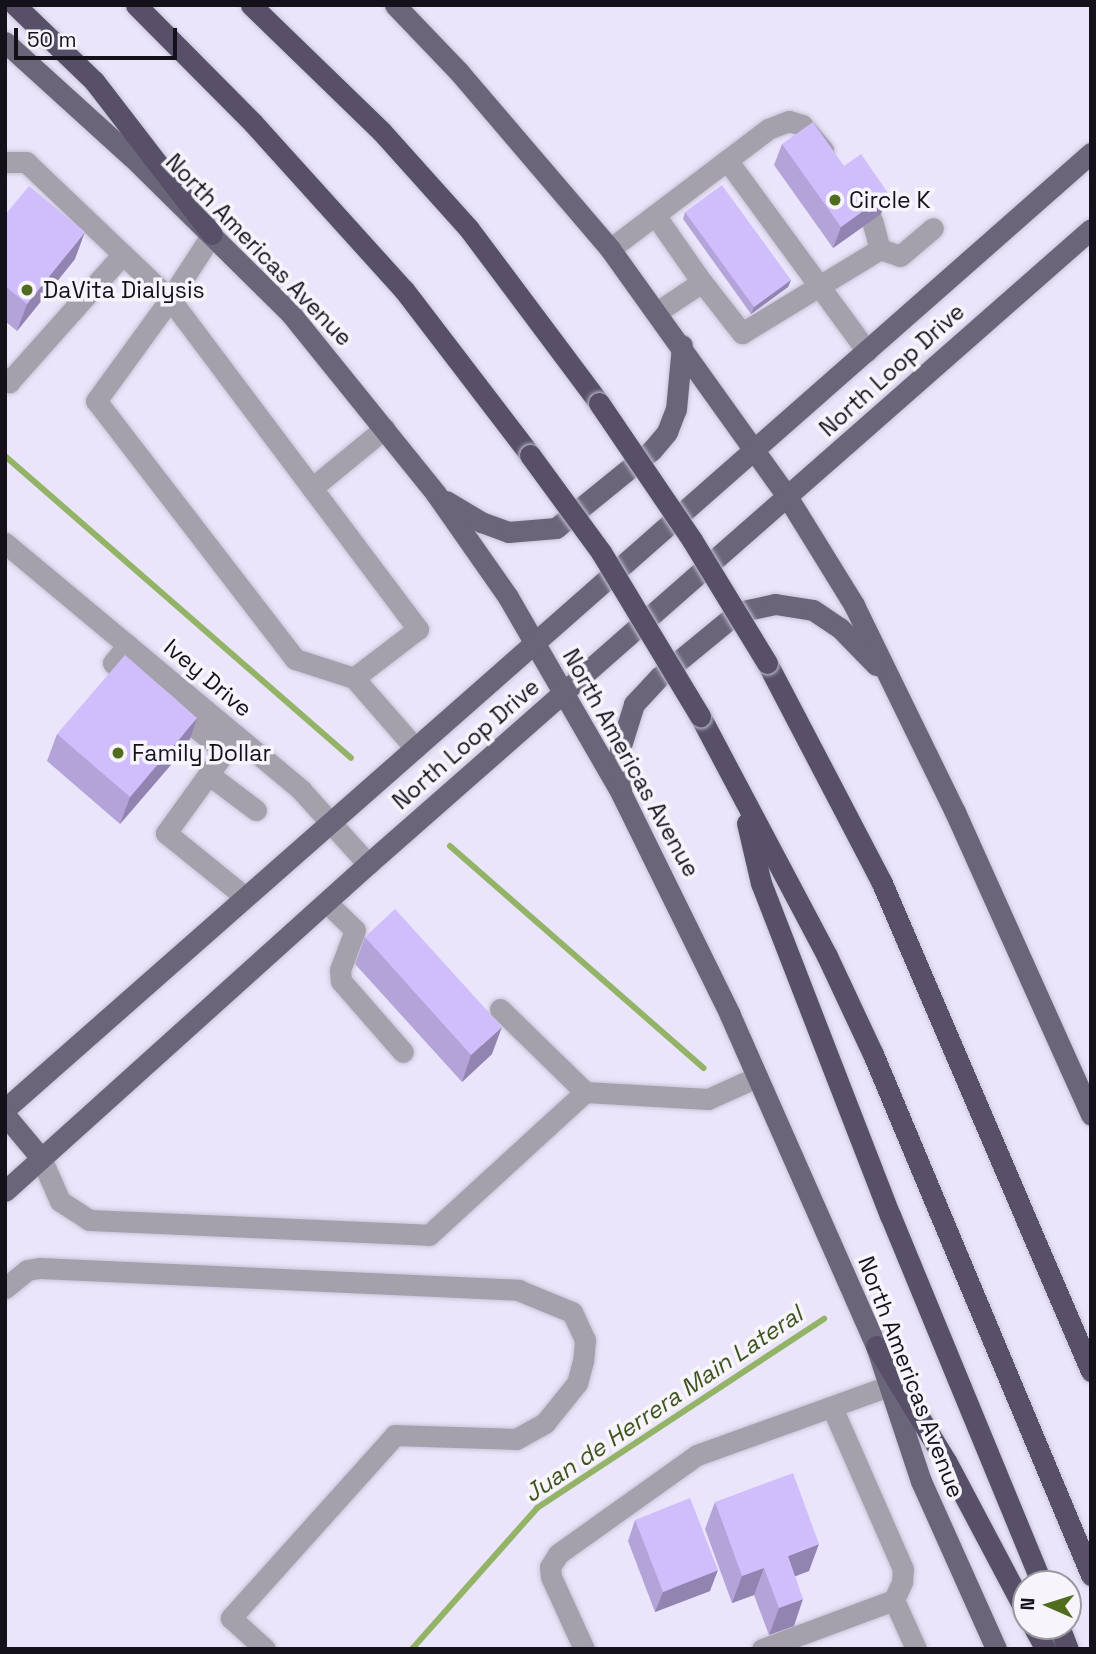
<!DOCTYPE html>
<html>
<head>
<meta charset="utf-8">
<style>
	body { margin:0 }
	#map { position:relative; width:1096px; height:1654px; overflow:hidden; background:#ebe5fb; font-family:"Space Grotesk",sans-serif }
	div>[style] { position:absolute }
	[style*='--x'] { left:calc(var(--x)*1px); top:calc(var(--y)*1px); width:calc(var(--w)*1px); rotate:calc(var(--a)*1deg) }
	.stream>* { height:6px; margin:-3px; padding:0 3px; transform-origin:3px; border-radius:3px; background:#93b366 }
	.roads { filter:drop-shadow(0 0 2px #c9c3d7) drop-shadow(0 0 2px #c9c3d7) }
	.minor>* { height:21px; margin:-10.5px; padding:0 10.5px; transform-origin:10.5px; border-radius:10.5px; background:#a4a1ad }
	.major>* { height:21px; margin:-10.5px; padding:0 10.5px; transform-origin:10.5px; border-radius:10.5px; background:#6b657a }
	.highway>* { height:21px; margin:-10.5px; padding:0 10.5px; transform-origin:10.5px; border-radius:10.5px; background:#575068 }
	.bridges { filter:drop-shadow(0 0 2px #c9c3d7) drop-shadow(0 0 2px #c9c3d7) }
	.highway-bridge>* { height:21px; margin:-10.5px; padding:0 10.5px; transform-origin:10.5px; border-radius:10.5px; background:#575068 }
	.wall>* { inset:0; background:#b3a3d8 }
	.shaded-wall>* { inset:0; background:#9284b0 }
	.building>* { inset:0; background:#d0bdfb }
	.dots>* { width:19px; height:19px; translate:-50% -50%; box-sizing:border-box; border:4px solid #f7f5fb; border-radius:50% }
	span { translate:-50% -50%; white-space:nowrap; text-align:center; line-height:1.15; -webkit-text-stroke:7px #f7f5fb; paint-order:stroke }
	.poi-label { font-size:23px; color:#14111a }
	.left { translate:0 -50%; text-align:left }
	.street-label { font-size:23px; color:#14111a }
	.water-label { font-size:24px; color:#3f541d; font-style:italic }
	.frame { position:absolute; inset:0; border:7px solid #14111a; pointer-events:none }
	.north { position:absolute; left:1012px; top:1570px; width:70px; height:70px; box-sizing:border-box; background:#f7f5fb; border:2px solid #9c9aa1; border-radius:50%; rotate:273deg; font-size:19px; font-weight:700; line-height:28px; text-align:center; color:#14111a }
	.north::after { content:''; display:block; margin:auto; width:24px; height:32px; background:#506c1f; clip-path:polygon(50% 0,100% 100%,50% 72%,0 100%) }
	.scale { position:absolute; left:14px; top:28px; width:163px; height:32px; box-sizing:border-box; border:4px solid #14111a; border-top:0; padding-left:9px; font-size:21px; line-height:24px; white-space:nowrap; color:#14111a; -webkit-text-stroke:5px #f7f5fb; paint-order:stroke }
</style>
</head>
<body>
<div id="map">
	<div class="stream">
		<i style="--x:5;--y:456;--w:459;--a:41.1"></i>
		<i style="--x:450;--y:846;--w:337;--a:41.2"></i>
		<i style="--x:412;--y:1649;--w:188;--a:-48.4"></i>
		<i style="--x:537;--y:1508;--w:344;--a:-33.4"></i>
	</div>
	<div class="roads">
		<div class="minor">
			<i style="--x:727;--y:160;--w:237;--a:53.8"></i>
			<i style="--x:5;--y:162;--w:21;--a:0"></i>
			<i style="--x:26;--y:162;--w:199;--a:43.6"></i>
			<i style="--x:170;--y:299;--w:77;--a:-57.1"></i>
			<i style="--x:655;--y:215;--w:82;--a:55"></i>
			<i style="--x:872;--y:220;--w:30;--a:75"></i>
			<i style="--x:610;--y:249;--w:198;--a:-37.2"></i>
			<i style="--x:768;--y:129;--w:22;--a:-21"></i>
			<i style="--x:789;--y:121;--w:14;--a:17"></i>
			<i style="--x:802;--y:125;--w:33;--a:50"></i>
			<i style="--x:880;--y:249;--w:21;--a:19"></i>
			<i style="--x:900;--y:256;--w:43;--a:-40.3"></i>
			<i style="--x:657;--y:312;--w:54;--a:-33.7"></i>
			<i style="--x:702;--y:282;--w:65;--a:51.9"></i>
			<i style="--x:742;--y:333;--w:162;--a:-31.3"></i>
			<i style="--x:5;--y:378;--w:6;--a:45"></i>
			<i style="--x:9;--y:382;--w:171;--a:-48.3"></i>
			<i style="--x:312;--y:488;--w:94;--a:-39.4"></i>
			<i style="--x:5;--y:543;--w:386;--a:39.8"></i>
			<i style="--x:301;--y:790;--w:100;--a:47.8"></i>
			<i style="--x:128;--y:645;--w:23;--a:130"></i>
			<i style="--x:113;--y:663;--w:32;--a:39"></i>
			<i style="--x:354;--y:678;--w:62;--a:-162.1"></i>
			<i style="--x:295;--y:659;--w:326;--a:-127.6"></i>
			<i style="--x:96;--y:401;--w:126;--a:-54"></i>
			<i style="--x:170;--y:299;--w:413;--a:53.1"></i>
			<i style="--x:418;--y:629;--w:81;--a:142.6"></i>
			<i style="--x:354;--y:678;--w:93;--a:48.9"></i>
			<i style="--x:172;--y:709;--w:68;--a:38.4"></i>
			<i style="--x:236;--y:736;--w:120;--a:125.8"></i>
			<i style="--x:166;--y:833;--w:102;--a:39"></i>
			<i style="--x:208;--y:774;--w:60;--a:36.9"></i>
			<i style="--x:326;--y:902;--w:40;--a:44"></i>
			<i style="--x:355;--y:930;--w:43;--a:110.6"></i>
			<i style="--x:340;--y:970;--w:11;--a:85"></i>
			<i style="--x:341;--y:981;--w:94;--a:48.9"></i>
			<i style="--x:500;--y:1009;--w:119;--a:44.3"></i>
			<i style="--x:585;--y:1092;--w:123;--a:3.3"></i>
			<i style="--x:708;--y:1099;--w:54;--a:-24.2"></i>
			<i style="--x:41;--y:1158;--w:47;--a:66.2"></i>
			<i style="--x:60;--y:1201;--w:35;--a:33"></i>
			<i style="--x:89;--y:1220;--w:340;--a:2.5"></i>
			<i style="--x:429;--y:1235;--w:212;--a:-42.5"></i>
			<i style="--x:5;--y:1288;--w:28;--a:-39"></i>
			<i style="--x:27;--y:1270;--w:13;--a:-9"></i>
			<i style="--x:40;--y:1268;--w:479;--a:2.6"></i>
			<i style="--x:518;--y:1290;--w:58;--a:22.2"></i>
			<i style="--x:572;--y:1312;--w:31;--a:65"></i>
			<i style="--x:585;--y:1340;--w:21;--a:95"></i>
			<i style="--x:583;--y:1361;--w:23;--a:105"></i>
			<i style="--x:577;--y:1383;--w:51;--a:128.7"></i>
			<i style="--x:545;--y:1423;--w:33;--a:151"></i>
			<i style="--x:516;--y:1439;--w:121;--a:-178.1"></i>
			<i style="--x:395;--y:1435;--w:246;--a:131.9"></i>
			<i style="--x:231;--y:1618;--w:46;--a:42.4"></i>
			<i style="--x:894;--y:1600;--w:54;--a:65.8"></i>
			<i style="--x:584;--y:1649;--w:79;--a:-114.6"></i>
			<i style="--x:551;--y:1577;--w:10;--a:-96"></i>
			<i style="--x:550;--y:1567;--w:15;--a:-58"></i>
			<i style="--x:558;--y:1554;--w:171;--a:-35.5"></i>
			<i style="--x:697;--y:1455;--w:204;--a:-19.8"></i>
			<i style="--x:762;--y:1649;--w:141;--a:-20.4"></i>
			<i style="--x:894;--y:1600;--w:20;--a:-66"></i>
			<i style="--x:902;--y:1582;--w:13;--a:-86"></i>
			<i style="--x:903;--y:1569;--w:177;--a:-113.7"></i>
		</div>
		<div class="major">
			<i style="--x:395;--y:5;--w:93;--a:46.3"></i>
			<i style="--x:459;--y:72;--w:233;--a:49.5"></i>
			<i style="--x:610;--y:249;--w:306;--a:54.4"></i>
			<i style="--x:788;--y:498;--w:126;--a:58.3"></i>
			<i style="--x:854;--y:605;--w:230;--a:64"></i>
			<i style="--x:955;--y:812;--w:332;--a:65.8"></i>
			<i style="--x:5;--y:42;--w:171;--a:42.2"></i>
			<i style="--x:132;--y:157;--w:223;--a:44.6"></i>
			<i style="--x:291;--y:314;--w:231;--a:51.1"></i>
			<i style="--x:436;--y:494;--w:126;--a:55"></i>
			<i style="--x:508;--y:597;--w:226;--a:60"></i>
			<i style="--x:621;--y:793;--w:247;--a:63.8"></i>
			<i style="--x:730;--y:1015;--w:362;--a:66.2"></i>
			<i style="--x:876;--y:1346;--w:142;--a:71.6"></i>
			<i style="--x:921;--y:1481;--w:184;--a:65.9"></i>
			<i style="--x:446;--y:501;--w:41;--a:31"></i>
			<i style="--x:481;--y:522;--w:29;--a:20"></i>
			<i style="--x:508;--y:532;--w:48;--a:-4.8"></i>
			<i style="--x:556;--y:528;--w:124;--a:-39.1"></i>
			<i style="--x:652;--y:450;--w:23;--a:-50"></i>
			<i style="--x:667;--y:432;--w:25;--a:-69"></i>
			<i style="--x:676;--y:409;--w:64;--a:-84.6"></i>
			<i style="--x:621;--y:789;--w:40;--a:-91.4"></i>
			<i style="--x:620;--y:749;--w:47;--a:-72.7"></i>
			<i style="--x:634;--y:704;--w:37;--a:-47"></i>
			<i style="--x:659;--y:677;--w:102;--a:-39.4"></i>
			<i style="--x:738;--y:612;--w:38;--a:-12"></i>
			<i style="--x:775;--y:604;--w:38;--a:9"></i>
			<i style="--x:813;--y:610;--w:32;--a:34"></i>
			<i style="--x:840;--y:628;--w:52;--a:45.8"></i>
			<i style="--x:5;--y:1109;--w:1447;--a:-41.36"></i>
			<i style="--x:5;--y:1115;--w:56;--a:50.1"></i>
			<i style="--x:5;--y:1191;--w:489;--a:-42"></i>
			<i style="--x:368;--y:864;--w:962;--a:-41.29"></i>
		</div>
		<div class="highway">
			<i style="--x:15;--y:5;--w:110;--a:43.9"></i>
			<i style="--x:94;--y:81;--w:193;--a:52.4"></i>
			<i style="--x:136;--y:5;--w:166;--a:45.2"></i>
			<i style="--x:253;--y:123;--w:225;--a:47.9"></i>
			<i style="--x:404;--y:290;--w:208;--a:52.6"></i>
			<i style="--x:251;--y:5;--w:182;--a:44.1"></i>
			<i style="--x:382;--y:132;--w:130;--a:48.1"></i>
			<i style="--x:469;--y:229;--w:217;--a:53.2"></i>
			<i style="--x:767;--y:663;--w:248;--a:62.4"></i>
			<i style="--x:882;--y:883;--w:531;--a:66.82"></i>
			<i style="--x:700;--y:716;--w:272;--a:62.1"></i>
			<i style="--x:827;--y:956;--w:108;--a:64.9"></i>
			<i style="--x:873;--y:1054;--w:565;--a:67.29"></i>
			<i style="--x:747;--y:823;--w:62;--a:76.9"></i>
			<i style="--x:761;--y:883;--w:356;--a:68.8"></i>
			<i style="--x:890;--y:1215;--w:399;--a:67.6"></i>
			<i style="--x:876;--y:1346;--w:135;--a:58.7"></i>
			<i style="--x:946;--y:1461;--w:171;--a:62.1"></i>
			<i style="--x:1033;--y:1626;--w:26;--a:61"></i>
			<i style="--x:1059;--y:1626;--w:25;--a:69"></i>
		</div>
	</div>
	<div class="bridges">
		<div class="highway-bridge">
			<i style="--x:599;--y:403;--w:166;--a:55.8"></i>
			<i style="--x:692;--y:540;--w:144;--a:58.6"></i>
			<i style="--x:530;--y:455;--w:120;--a:53.8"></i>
			<i style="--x:601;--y:552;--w:192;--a:58.9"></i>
		</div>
	</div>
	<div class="wall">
		<i style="clip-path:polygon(782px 144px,844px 166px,881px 214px,833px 248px,774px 165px)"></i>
		<i style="clip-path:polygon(685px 212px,791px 280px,788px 287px,751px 314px,683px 219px)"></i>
		<i style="clip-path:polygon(5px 215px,75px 259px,17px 331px,5px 321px)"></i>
		<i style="clip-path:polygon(57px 734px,188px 745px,120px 824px,47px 761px)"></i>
		<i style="clip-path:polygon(365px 937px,492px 1054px,462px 1082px,355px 964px)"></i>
		<i style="clip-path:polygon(715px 1502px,809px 1571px,795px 1576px,794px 1626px,769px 1635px,754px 1595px,732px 1603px,705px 1529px)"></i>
		<i style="clip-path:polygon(635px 1520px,710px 1591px,655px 1612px,628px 1541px)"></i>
	</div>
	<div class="shaded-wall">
		<i style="clip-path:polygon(888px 193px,881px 214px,833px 248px,841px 227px)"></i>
		<i style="clip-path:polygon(85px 232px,75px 259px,17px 331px,27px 304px)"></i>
		<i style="clip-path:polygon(791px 280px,788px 287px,751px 314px,754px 307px)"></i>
		<i style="clip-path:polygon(197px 718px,188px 745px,120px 824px,130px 797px)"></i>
		<i style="clip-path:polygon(502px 1027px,492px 1054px,462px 1082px,471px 1055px)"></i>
		<i style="clip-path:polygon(819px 1544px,809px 1571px,778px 1583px,788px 1556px)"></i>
		<i style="clip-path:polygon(764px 1568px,754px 1595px,732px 1603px,742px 1576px)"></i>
		<i style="clip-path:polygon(718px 1570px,710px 1591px,655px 1612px,663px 1592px)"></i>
		<i style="clip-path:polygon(803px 1599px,794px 1626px,769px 1635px,779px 1608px)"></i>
	</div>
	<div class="building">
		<i style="clip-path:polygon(813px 122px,844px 166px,861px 154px,888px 193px,841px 227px,782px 144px)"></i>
		<i style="clip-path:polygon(722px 185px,791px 280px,754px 307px,685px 212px)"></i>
		<i style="clip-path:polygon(29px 186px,85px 232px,27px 304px,5px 286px,5px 215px)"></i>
		<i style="clip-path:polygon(125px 655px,197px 718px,130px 797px,57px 734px)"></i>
		<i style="clip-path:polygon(395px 909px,502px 1027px,471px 1055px,365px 937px)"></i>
		<i style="clip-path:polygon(793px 1473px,819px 1544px,788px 1556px,803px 1599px,779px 1608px,764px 1568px,742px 1576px,715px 1502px)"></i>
		<i style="clip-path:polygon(690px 1498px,718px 1570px,663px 1592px,635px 1520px)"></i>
	</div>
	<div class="dots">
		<i style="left:835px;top:200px;background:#506c1f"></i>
		<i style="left:27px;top:290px;background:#506c1f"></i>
		<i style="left:118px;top:753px;background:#506c1f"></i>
	</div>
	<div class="poi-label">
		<span class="left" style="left:849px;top:200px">Circle K</span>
		<span class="left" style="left:43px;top:290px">DaVita Dialysis</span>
		<span class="left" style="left:132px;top:753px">Family Dollar</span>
	</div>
	<div class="street-label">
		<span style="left:259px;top:250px;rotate:46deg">North Americas Avenue</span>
		<span style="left:892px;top:370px;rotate:-42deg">North Loop Drive</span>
		<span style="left:208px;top:678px;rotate:40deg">Ivey Drive</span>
		<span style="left:466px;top:744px;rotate:-41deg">North Loop Drive</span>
		<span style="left:631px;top:763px;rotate:61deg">North Americas Avenue</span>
		<span style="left:911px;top:1377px;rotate:69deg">North Americas Avenue</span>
	</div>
	<div class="water-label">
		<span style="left:663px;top:1404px;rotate:-34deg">Juan de Herrera Main Lateral</span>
	</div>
	<div class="frame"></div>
	<div class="north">N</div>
	<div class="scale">50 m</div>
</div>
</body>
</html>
